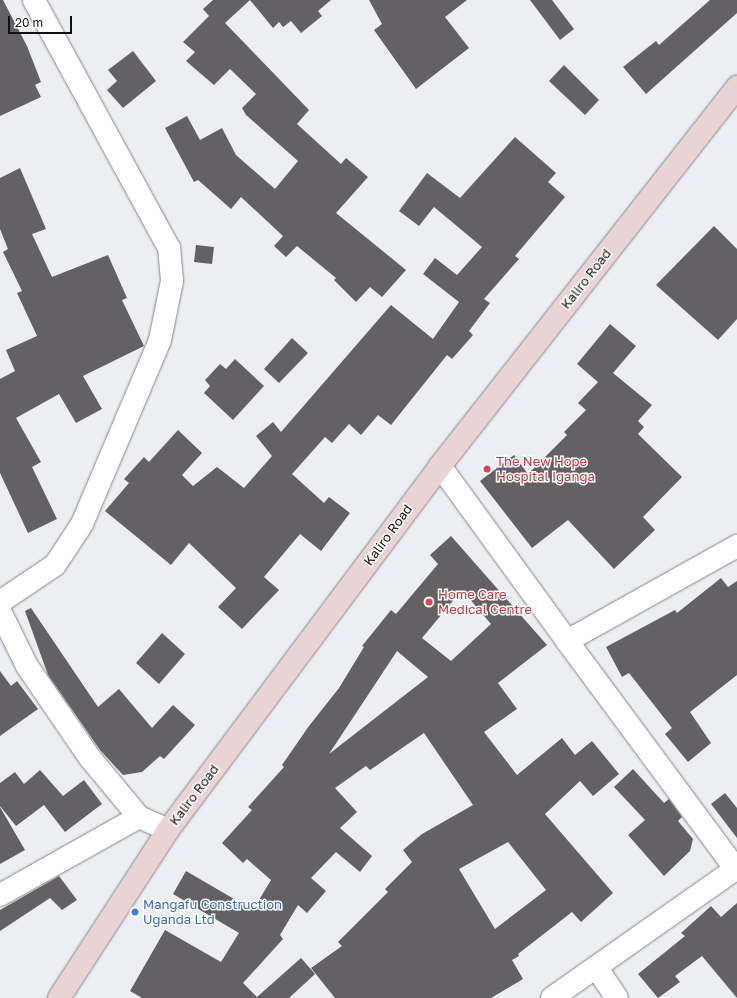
<!DOCTYPE html>
<html>
<head>
<meta charset="utf-8">
<style>
	body { margin:0 }
	#map { position:relative; width:737px; height:998px; overflow:hidden; background:#eceef3; font-family:"Golos Text",sans-serif }
	div>[style] { position:absolute }
	[style*='--x'] { left:calc(var(--x)*1px); top:calc(var(--y)*1px); width:calc(var(--w)*1px); rotate:calc(var(--a)*1deg) }
	.building>* { inset:0; background:#646165 }
	.roads { filter:drop-shadow(0 0 1px #85878c) drop-shadow(0 0 1px #85878c) }
	.street>* { height:22px; margin:-11px; padding:0 11px; transform-origin:11px; border-radius:11px; background:#fff }
	.secondary>* { height:22px; margin:-11px; padding:0 11px; transform-origin:11px; border-radius:11px; background:#ead4d3 }
	.dots>* { width:11px; height:11px; translate:-50% -50%; box-sizing:border-box; border:2px solid #fff; border-radius:50% }
	span { translate:-50% -50%; white-space:nowrap; text-align:center; line-height:1.15; -webkit-text-stroke:3px #fff; paint-order:stroke }
	.street-label { font-size:13px; color:#111113 }
	.health-label { font-size:13px; color:#be3a42 }
	.left { translate:0 -50%; text-align:left }
	.shop-label { font-size:13px; color:#366cbe }
	.scale { position:absolute; left:8px; top:16px; width:64px; height:18px; box-sizing:border-box; border:2px solid #111113; border-top:0; padding-left:5px; font-size:12px; line-height:14px; white-space:nowrap; color:#111113; -webkit-text-stroke:3px #fff; paint-order:stroke }
</style>
</head>
<body>
<div id="map">
	<div class="building">
		<i style="clip-path:polygon(0 0,3px 0,27px 46px,41px 82px,35px 85px,41px 97px,0 116px)"></i>
		<i style="clip-path:polygon(213px 0,331px 0,318px 11px,322px 16px,301px 33px,291px 21px,283px 27px,279px 22px,273px 28px,250px 0,225px 23px,309px 110px,297px 124px,341px 164px,346px 158px,368px 177px,336px 213px,406px 270px,382px 297px,370px 287px,356px 302px,334px 280px,336px 278px,297px 246px,286px 257px,274px 246px,283px 236px,241px 197px,231px 209px,198px 180px,194px 182px,165px 128px,187px 116px,200px 140px,222px 128px,236px 155px,275px 189px,298px 161px,246px 115px,242px 108px,256px 94px,230px 69px,214px 85px,186px 61px,195px 52px,183px 42px,209px 16px,203px 9px)"></i>
		<i style="clip-path:polygon(369px 0,467px 0,445px 17px,469px 48px,416px 89px,374px 30px,382px 24px)"></i>
		<i style="clip-path:polygon(530px 0,552px 0,574px 29px,560px 40px)"></i>
		<i style="clip-path:polygon(710px 0,737px 0,737px 13px,646px 94px,623px 67px,656px 41px,659px 45px)"></i>
		<i style="clip-path:polygon(133px 51px,156px 81px,123px 108px,107px 90px,117px 81px,108px 70px)"></i>
		<i style="clip-path:polygon(564px 65px,599px 100px,585px 115px,549px 81px)"></i>
		<i style="clip-path:polygon(515px 137px,556px 173px,548px 182px,565px 197px,515px 256px,519px 259px,484px 299px,490px 303px,469px 331px,473px 335px,452px 359px,447px 355px,391px 425px,378px 415px,361px 435px,349px 424px,332px 443px,325px 437px,292px 474px,324px 503px,329px 497px,350px 513px,321px 551px,300px 534px,264px 577px,279px 590px,242px 629px,218px 607px,236px 588px,189px 543px,171px 565px,105px 511px,129px 483px,124px 479px,144px 457px,149px 462px,178px 430px,202px 453px,182px 475px,193px 486px,217px 467px,244px 488px,272px 456px,256px 436px,273px 422px,281px 432px,391px 305px,433px 339px,459px 302px,423px 274px,435px 258px,457px 275px,482px 247px,434px 207px,419px 226px,399px 211px,427px 173px,460px 198px)"></i>
		<i style="clip-path:polygon(20px 168px,46px 229px,32px 234px,52px 277px,108px 255px,127px 298px,122px 300px,144px 346px,83px 376px,102px 409px,76px 423px,59px 394px,16px 418px,41px 462px,32px 467px,57px 519px,28px 533px,0 473px,0 379px,15px 371px,6px 350px,37px 336px,17px 293px,22px 291px,3px 252px,8px 249px,0 229px,0 178px)"></i>
		<i style="clip-path:polygon(714px 226px,737px 249px,737px 319px,718px 340px,656px 285px)"></i>
		<i style="clip-path:polygon(196px 245px,214px 247px,212px 264px,194px 262px)"></i>
		<i style="clip-path:polygon(610px 324px,636px 346px,613px 373px,652px 405px,638px 421px,644px 427px,638px 434px,682px 477px,643px 517px,655px 530px,614px 569px,568px 520px,532px 548px,480px 481px,514px 455px,528px 474px,567px 435px,564px 432px,586px 410px,578px 403px,598px 382px,577px 364px)"></i>
		<i style="clip-path:polygon(292px 338px,308px 353px,279px 383px,264px 369px)"></i>
		<i style="clip-path:polygon(235px 359px,264px 386px,233px 420px,204px 393px,210px 386px,205px 380px,220px 364px,226px 369px)"></i>
		<i style="clip-path:polygon(evenodd,451px 536px,547px 645px,498px 683px,517px 709px,484px 732px,517px 775px,562px 738px,575px 755px,592px 741px,619px 774px,593px 796px,580px 781px,545px 814px,613px 893px,581px 922px,572px 912px,518px 954px,519px 956px,512px 960px,523px 979px,491px 998px,335px 998px,311px 968px,342px 946px,338px 942px,388px 892px,385px 889px,412px 862px,403px 850px,422px 834px,473px 805px,424px 733px,370px 770px,366px 766px,335px 788px,357px 812px,340px 828px,372px 856px,360px 872px,336px 852px,311px 878px,326px 891px,307px 913px,298px 905px,280px 935px,283px 939px,243px 983px,257px 997px,301px 958px,315px 974px,289px 998px,142px 998px,130px 991px,165px 930px,221px 962px,239px 933px,173px 894px,186px 871px,253px 910px,271px 880px,247px 859px,243px 863px,222px 843px,252px 810px,248px 807px,284px 767px,282px 765px,309px 726px,339px 688px,364px 647px,362px 646px,391px 610px,396px 614px,438px 564px,430px 555px,451px 536px,462px 590px,491px 624px,451px 661px,422px 638px,462px 590px,451px 536px,397px 651px,428px 677px,329px 754px,397px 651px,451px 536px,508px 842px,546px 890px,495px 929px,459px 869px,508px 842px)"></i>
		<i style="clip-path:polygon(721px 578px,728px 587px,737px 581px,737px 675px,690px 712px,711px 743px,688px 762px,665px 734px,672px 728px,629px 673px,622px 677px,606px 647px,675px 610px,677px 613px)"></i>
		<i style="clip-path:polygon(31px 608px,98px 707px,119px 689px,152px 728px,173px 705px,195px 725px,164px 759px,160px 756px,142px 772px,123px 775px,100px 750px,48px 675px,25px 611px)"></i>
		<i style="clip-path:polygon(162px 633px,185px 654px,159px 684px,136px 663px)"></i>
		<i style="clip-path:polygon(0 671px,11px 686px,17px 681px,38px 709px,0 736px)"></i>
		<i style="clip-path:polygon(633px 769px,664px 803px,669px 799px,682px 817px,678px 821px,693px 839px,690px 851px,664px 876px,628px 835px,645px 820px,614px 787px)"></i>
		<i style="clip-path:polygon(40px 770px,63px 796px,84px 780px,102px 804px,65px 832px,44px 805px,16px 826px,0 806px,0 783px,15px 772px,24px 784px)"></i>
		<i style="clip-path:polygon(725px 793px,737px 808px,737px 838px,711px 804px)"></i>
		<i style="clip-path:polygon(0 807px,25px 850px,0 864px)"></i>
		<i style="clip-path:polygon(59px 876px,77px 900px,62px 910px,50px 898px,0 931px,0 910px)"></i>
		<i style="clip-path:polygon(737px 903px,737px 998px,702px 956px,675px 976px,680px 982px,658px 998px,638px 974px,685px 936px,681px 933px,711px 906px,721px 917px)"></i>
	</div>
	<div class="roads">
		<div class="street">
			<i style="--x:440;--y:466;--w:216;--a:54"></i>
			<i style="--x:567;--y:641;--w:195;--a:-29.2"></i>
			<i style="--x:0;--y:602;--w:66;--a:-33.9"></i>
			<i style="--x:55;--y:565;--w:49;--a:-56.6"></i>
			<i style="--x:82;--y:524;--w:200;--a:-67"></i>
			<i style="--x:160;--y:340;--w:60;--a:-78.5"></i>
			<i style="--x:172;--y:281;--w:33;--a:-95"></i>
			<i style="--x:169;--y:248;--w:282;--a:-118.6"></i>
			<i style="--x:0;--y:611;--w:61;--a:63.9"></i>
			<i style="--x:27;--y:666;--w:112;--a:55.6"></i>
			<i style="--x:90;--y:758;--w:77;--a:50.3"></i>
			<i style="--x:139;--y:817;--w:32;--a:24"></i>
			<i style="--x:567;--y:641;--w:284;--a:53.5"></i>
			<i style="--x:0;--y:895;--w:159;--a:-29.3"></i>
			<i style="--x:596;--y:967;--w:37;--a:56"></i>
			<i style="--x:552;--y:998;--w:226;--a:-35.1"></i>
		</div>
		<div class="secondary">
			<i style="--x:59;--y:998;--w:200;--a:-57"></i>
			<i style="--x:168;--y:830;--w:454;--a:-53.2"></i>
			<i style="--x:440;--y:466;--w:482;--a:-51.9"></i>
		</div>
	</div>
	<div class="dots">
		<i style="left:487px;top:469px;background:#e0444e"></i>
		<i style="left:429px;top:602px;background:#e0444e"></i>
		<i style="left:135px;top:912px;background:#3f7fe0"></i>
	</div>
	<div class="street-label">
		<span style="left:586px;top:279px;rotate:-52deg">Kaliro Road</span>
		<span style="left:388px;top:535px;rotate:-54deg">Kaliro Road</span>
		<span style="left:194px;top:795px;rotate:-53deg">Kaliro Road</span>
	</div>
	<div class="health-label">
		<span class="left" style="left:496px;top:469px">The New Hope<br>Hospital Iganga</span>
		<span class="left" style="left:438px;top:602px">Home Care<br>Medical Centre</span>
	</div>
	<div class="shop-label">
		<span class="left" style="left:143px;top:912px">Mangafu Construction<br>Uganda Ltd</span>
	</div>
	<div class="scale">20 m</div>
</div>
</body>
</html>
